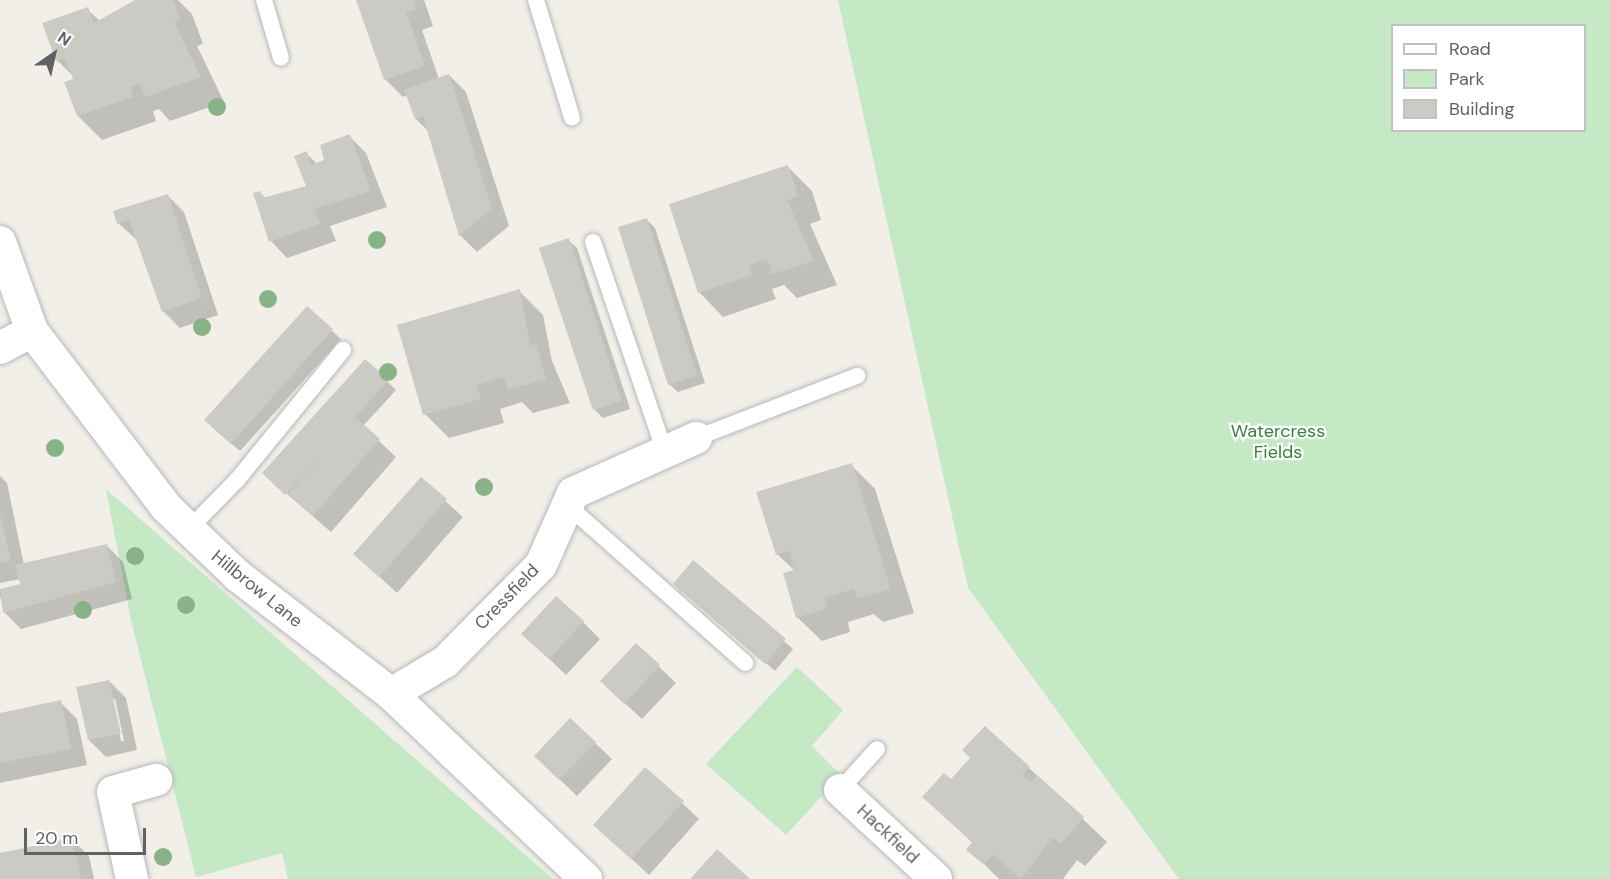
<!DOCTYPE html>
<html>
<head>
<meta charset="utf-8">
<style>
	body { margin:0 }
	#map { position:relative; width:1610px; height:879px; overflow:hidden; background:#f1efe8; font-family:"DM Sans",sans-serif }
	div>[style] { position:absolute }
	[style*='--x'] { left:calc(var(--x)*1px); top:calc(var(--y)*1px); width:calc(var(--w)*1px); rotate:calc(var(--a)*1deg) }
	.green>* { inset:0; background:#c5e8c5 }
	.shadow>* { inset:0; background:#0003 }
	.building>* { inset:0; background:#cccac5 }
	.roads { filter:drop-shadow(0 0 2px #b5b8bc) drop-shadow(0 0 2px #b5b8bc) }
	.lane>* { height:16px; margin:-8px; padding:0 8px; transform-origin:8px; border-radius:8px; background:#fff }
	.street>* { height:32px; margin:-16px; padding:0 16px; transform-origin:16px; border-radius:16px; background:#fff }
	.trees>* { width:18px; height:18px; margin:-9px; border-radius:50%; background:#89b387 }
	span { translate:-50% -50%; white-space:nowrap; text-align:center; line-height:1.15; -webkit-text-stroke:4.5px #fff; paint-order:stroke }
	.park-label { font-size:18px; color:#348238 }
	.street-label { font-size:18px; color:#5f6368 }
	.legend { position:absolute; left:1391px; top:24px; width:195px; height:108px; box-sizing:border-box; background:#fff; border:2px solid #bfc1c3; margin:0; padding:8px 10px; list-style:none; font-size:18px; color:#5f6368 }
	.legend li { display:flex; align-items:center; gap:12px; height:30px }
	.legend b { width:30px; border:2px solid #bfc1c3 }
	.north { position:absolute; left:24px; top:24px; width:60px; height:60px; -webkit-text-stroke:4px #fff; paint-order:stroke; rotate:34deg; font-size:16px; font-weight:700; line-height:24px; text-align:center; color:#5f6368 }
	.north::after { content:''; display:block; margin:auto; width:21px; height:27px; background:#5f6368; clip-path:polygon(50% 0,100% 100%,50% 72%,0 100%) }
	.scale { position:absolute; left:24px; top:828px; width:122px; height:27px; box-sizing:border-box; border:3px solid #5f6368; border-top:0; padding-left:8px; font-size:18px; line-height:21px; white-space:nowrap; color:#5f6368; -webkit-text-stroke:4px #fff; paint-order:stroke }
</style>
</head>
<body>
<div id="map">
	<div class="green">
		<i style="clip-path:polygon(evenodd,838px 0,1610px 0,1610px 879px,1179px 879px,968px 588px,838px 0,1392px 26px,1584px 26px,1584px 130px,1392px 130px,1392px 26px)"></i>
		<i style="clip-path:polygon(106px 489px,553px 879px,288px 879px,282px 853px,196px 877px,131px 620px)"></i>
		<i style="clip-path:polygon(797px 667px,843px 710px,812px 746px,841px 775px,786px 835px,706px 764px)"></i>
	</div>
	<div class="shadow">
		<i style="clip-path:polygon(139px 0,178px 0,192px 14px,203px 44px,197px 46px,224px 102px,170px 121px,159px 109px,153px 111px,156px 121px,102px 140px,78px 116px,73px 76px,57px 60px,87px 9px,101px 22px)"></i>
		<i style="clip-path:polygon(424px 0,433px 26px,422px 30px,439px 79px,449px 75px,466px 92px,509px 226px,477px 252px,460px 235px,427px 130px,416px 119px,408px 95px,403px 97px,386px 80px,358px 1px)"></i>
		<i style="clip-path:polygon(349px 136px,366px 153px,387px 207px,330px 226px,336px 241px,287px 258px,271px 241px,260px 192px,266px 199px,308px 187px,306px 153px,317px 164px,326px 161px)"></i>
		<i style="clip-path:polygon(788px 167px,812px 191px,821px 220px,810px 224px,837px 285px,797px 298px,784px 285px,772px 289px,776px 299px,723px 317px,699px 292px)"></i>
		<i style="clip-path:polygon(167px 195px,184px 212px,218px 315px,180px 328px,163px 311px,137px 240px,118px 223px)"></i>
		<i style="clip-path:polygon(646px 219px,655px 228px,705px 383px,678px 392px,669px 384px)"></i>
		<i style="clip-path:polygon(568px 240px,577px 248px,630px 409px,603px 418px,594px 409px)"></i>
		<i style="clip-path:polygon(519px 291px,543px 315px,552px 361px,570px 403px,533px 413px,522px 402px,500px 409px,504px 423px,449px 438px,425px 414px)"></i>
		<i style="clip-path:polygon(307px 308px,341px 339px,240px 451px,214px 429px)"></i>
		<i style="clip-path:polygon(366px 361px,396px 390px,363px 426px,396px 457px,331px 532px,272px 481px)"></i>
		<i style="clip-path:polygon(851px 465px,875px 489px,914px 613px,883px 622px,874px 614px,848px 622px,850px 632px,822px 641px,797px 617px,795px 571px,777px 554px)"></i>
		<i style="clip-path:polygon(0 476px,7px 483px,24px 565px,106px 545px,123px 562px,132px 599px,21px 629px,4px 612px,0 596px,0 591px,21px 585px,20px 579px,0 583px)"></i>
		<i style="clip-path:polygon(421px 479px,463px 517px,397px 593px,355px 554px)"></i>
		<i style="clip-path:polygon(693px 562px,793px 649px,775px 671px,683px 592px)"></i>
		<i style="clip-path:polygon(583px 622px,600px 639px,566px 675px,523px 634px)"></i>
		<i style="clip-path:polygon(636px 645px,676px 683px,642px 719px,619px 698px)"></i>
		<i style="clip-path:polygon(evenodd,109px 681px,126px 698px,137px 750px,106px 757px,89px 740px,109px 681px,112px 699px,115px 699px,124px 741px,121px 741px,112px 699px)"></i>
		<i style="clip-path:polygon(60px 702px,77px 719px,87px 765px,0 783px,0 714px)"></i>
		<i style="clip-path:polygon(595px 743px,612px 759px,577px 796px,553px 773px)"></i>
		<i style="clip-path:polygon(1029px 768px,1107px 842px,1085px 866px,1077px 860px,1063px 879px,999px 879px,969px 849px,973px 843px,924px 797px,951px 781px)"></i>
		<i style="clip-path:polygon(682px 803px,699px 819px,649px 875px,612px 841px)"></i>
		<i style="clip-path:polygon(72px 839px,89px 856px,94px 879px,0 879px,0 855px)"></i>
	</div>
	<div class="building">
		<i style="clip-path:polygon(135px 0,173px 0,180px 20px,174px 22px,201px 77px,145px 97px,140px 84px,130px 87px,133px 97px,77px 116px,64px 82px,73px 79px,65px 58px,56px 61px,42px 23px,88px 7px,94px 23px)"></i>
		<i style="clip-path:polygon(356px 0,414px 0,417px 9px,406px 13px,425px 66px,384px 80px)"></i>
		<i style="clip-path:polygon(449px 74px,492px 208px,459px 236px,423px 116px,415px 119px,404px 90px)"></i>
		<i style="clip-path:polygon(350px 134px,371px 191px,314px 209px,320px 224px,269px 242px,253px 193px,260px 191px,263px 198px,306px 186px,294px 156px,307px 151px,311px 165px,324px 160px,320px 145px)"></i>
		<i style="clip-path:polygon(788px 165px,798px 196px,787px 200px,814px 261px,772px 274px,767px 259px,749px 265px,753px 275px,698px 293px,669px 204px)"></i>
		<i style="clip-path:polygon(168px 194px,202px 298px,162px 312px,129px 220px,117px 224px,113px 211px)"></i>
		<i style="clip-path:polygon(647px 218px,697px 375px,668px 385px,618px 227px)"></i>
		<i style="clip-path:polygon(569px 238px,622px 401px,593px 410px,539px 248px)"></i>
		<i style="clip-path:polygon(520px 289px,530px 345px,536px 343px,546px 379px,508px 390px,504px 377px,477px 385px,481px 399px,423px 415px,397px 325px)"></i>
		<i style="clip-path:polygon(307px 306px,333px 329px,231px 444px,204px 420px)"></i>
		<i style="clip-path:polygon(365px 359px,389px 380px,355px 417px,380px 439px,313px 516px,288px 494px,326px 450px,285px 495px,262px 473px)"></i>
		<i style="clip-path:polygon(852px 463px,891px 589px,857px 599px,854px 589px,824px 598px,827px 608px,796px 618px,783px 573px,794px 570px,789px 551px,776px 555px,756px 492px)"></i>
		<i style="clip-path:polygon(421px 477px,447px 499px,379px 577px,353px 554px)"></i>
		<i style="clip-path:polygon(0 514px,11px 560px,0 563px)"></i>
		<i style="clip-path:polygon(107px 544px,116px 582px,3px 613px,0 589px,20px 584px,15px 565px)"></i>
		<i style="clip-path:polygon(693px 560px,786px 639px,765px 664px,673px 584px)"></i>
		<i style="clip-path:polygon(556px 596px,584px 621px,549px 659px,521px 634px)"></i>
		<i style="clip-path:polygon(636px 643px,660px 665px,624px 704px,600px 681px)"></i>
		<i style="clip-path:polygon(109px 680px,121px 734px,88px 740px,76px 687px)"></i>
		<i style="clip-path:polygon(61px 700px,71px 749px,0 763px,0 713px)"></i>
		<i style="clip-path:polygon(570px 718px,596px 742px,559px 780px,534px 756px)"></i>
		<i style="clip-path:polygon(985px 726px,1030px 767px,1022px 775px,1031px 782px,1037px 775px,1084px 817px,1060px 844px,1053px 837px,1021px 879px,993px 854px,983px 864px,966px 850px,972px 842px,922px 797px,944px 773px,951px 779px,970px 758px,962px 750px)"></i>
		<i style="clip-path:polygon(645px 767px,684px 801px,631px 859px,593px 825px)"></i>
		<i style="clip-path:polygon(72px 838px,81px 879px,0 879px,0 853px)"></i>
		<i style="clip-path:polygon(717px 849px,736px 866px,750px 879px,690px 879px)"></i>
	</div>
	<div class="roads">
		<div class="lane">
			<i style="--x:264;--y:0;--w:60;--a:73.7"></i>
			<i style="--x:536;--y:0;--w:123;--a:73"></i>
			<i style="--x:593;--y:242;--w:222;--a:71.1"></i>
			<i style="--x:696;--y:438;--w:173;--a:-21.1"></i>
			<i style="--x:565;--y:503;--w:241;--a:41.6"></i>
			<i style="--x:188;--y:530;--w:70;--a:-45.6"></i>
			<i style="--x:237;--y:480;--w:168;--a:-50.8"></i>
			<i style="--x:840;--y:790;--w:55;--a:-47.9"></i>
		</div>
		<div class="street">
			<i style="--x:0;--y:242;--w:95;--a:70.2"></i>
			<i style="--x:32;--y:331;--w:221;--a:52.7"></i>
			<i style="--x:166;--y:507;--w:100;--a:43.8"></i>
			<i style="--x:238;--y:576;--w:193;--a:37.6"></i>
			<i style="--x:391;--y:694;--w:269;--a:43.5"></i>
			<i style="--x:0;--y:348;--w:36;--a:-28"></i>
			<i style="--x:391;--y:694;--w:63;--a:-30.7"></i>
			<i style="--x:445;--y:662;--w:136;--a:-45.3"></i>
			<i style="--x:541;--y:565;--w:79;--a:-66"></i>
			<i style="--x:573;--y:493;--w:135;--a:-24.1"></i>
			<i style="--x:840;--y:790;--w:131;--a:42.8"></i>
			<i style="--x:132;--y:879;--w:89;--a:-102.3"></i>
			<i style="--x:113;--y:792;--w:45;--a:-15.6"></i>
		</div>
	</div>
	<div class="trees">
		<i style="left:217px;top:107px"></i>
		<i style="left:377px;top:240px"></i>
		<i style="left:268px;top:299px"></i>
		<i style="left:202px;top:327px"></i>
		<i style="left:388px;top:372px"></i>
		<i style="left:55px;top:448px"></i>
		<i style="left:484px;top:487px"></i>
		<i style="left:135px;top:556px"></i>
		<i style="left:186px;top:605px"></i>
		<i style="left:83px;top:610px"></i>
		<i style="left:163px;top:857px"></i>
	</div>
	<div class="park-label">
		<span style="left:1278px;top:442px">Watercress<br>Fields</span>
	</div>
	<div class="street-label">
		<span style="left:257px;top:589px;rotate:39deg">Hillbrow Lane</span>
		<span style="left:507px;top:597px;rotate:-46deg">Cressfield</span>
		<span style="left:888px;top:834px;rotate:43deg">Hackfield</span>
	</div>
	<ul class="legend">
	<li><b style="height:8px;background:#fff"></b>Road</li>
	<li><b style="height:16px;background:#c5e8c5"></b>Park</li>
	<li><b style="height:16px;background:#cccac5"></b>Building</li>
	</ul>
	<div class="north">N</div>
	<div class="scale">20 m</div>
</div>
</body>
</html>
